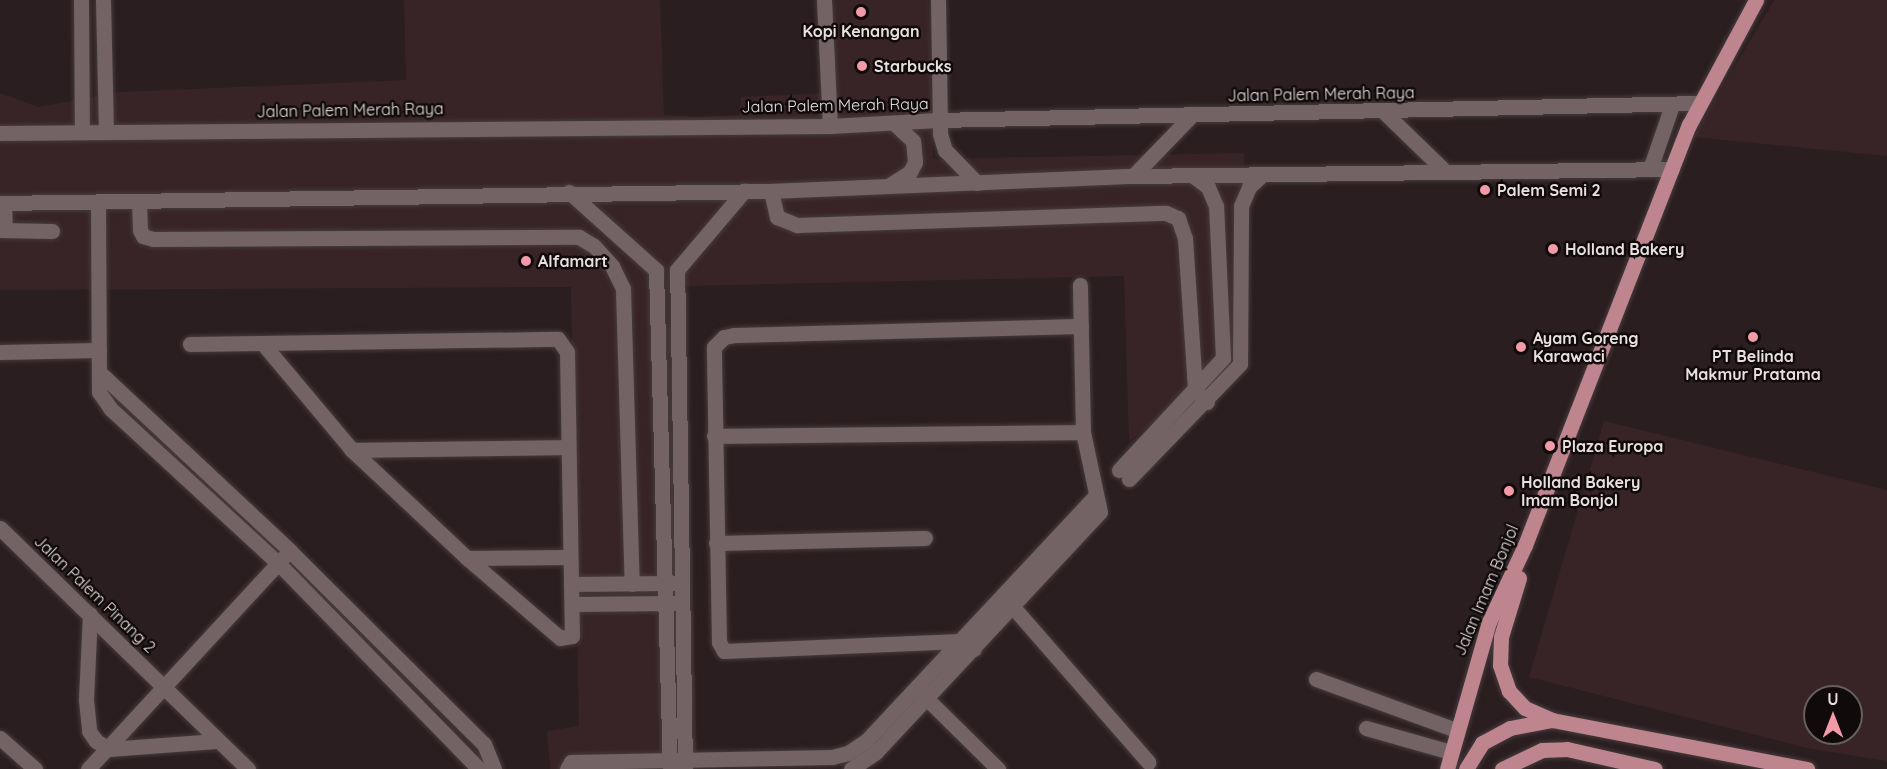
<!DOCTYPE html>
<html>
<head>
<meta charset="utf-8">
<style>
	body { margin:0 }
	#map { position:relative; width:1887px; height:769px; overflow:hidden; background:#2b1e20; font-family:Quicksand,sans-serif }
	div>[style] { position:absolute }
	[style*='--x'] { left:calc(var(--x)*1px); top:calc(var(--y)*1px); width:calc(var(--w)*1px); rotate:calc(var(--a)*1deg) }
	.built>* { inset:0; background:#382427 }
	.roads { filter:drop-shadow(0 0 2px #463c3d) drop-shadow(0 0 2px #463c3d) }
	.minor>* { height:15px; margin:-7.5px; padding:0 7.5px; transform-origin:7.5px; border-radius:7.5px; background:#746365 }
	.tertiary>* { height:15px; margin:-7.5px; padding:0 7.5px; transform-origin:7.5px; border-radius:7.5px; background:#746365 }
	.primary>* { height:15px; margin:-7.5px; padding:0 7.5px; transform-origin:7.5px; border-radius:7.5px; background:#bf858e }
	.dots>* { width:16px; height:16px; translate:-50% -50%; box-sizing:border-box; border:3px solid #100a0b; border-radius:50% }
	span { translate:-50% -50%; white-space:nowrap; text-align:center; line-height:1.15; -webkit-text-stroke:5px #100a0b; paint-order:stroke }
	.poi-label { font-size:16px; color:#e8dfe0; font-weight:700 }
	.left { translate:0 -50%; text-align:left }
	.street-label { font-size:16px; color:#e8dfe0 }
	.north { position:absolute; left:1803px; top:685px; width:60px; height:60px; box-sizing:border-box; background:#100a0b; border:2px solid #665f60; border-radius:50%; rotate:0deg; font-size:16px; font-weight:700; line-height:24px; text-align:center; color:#e8dfe0 }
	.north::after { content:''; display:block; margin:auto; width:21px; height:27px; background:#f39aa8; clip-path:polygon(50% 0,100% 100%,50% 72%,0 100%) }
</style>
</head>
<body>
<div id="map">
	<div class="built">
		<i style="clip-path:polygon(404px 0,660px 0,664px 115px,697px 117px,739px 115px,741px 97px,834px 93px,832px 0,928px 0,933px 159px,1244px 153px,1250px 351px,1129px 441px,1124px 276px,686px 286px,697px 769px,550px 769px,547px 731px,579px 726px,571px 287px,0 290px,0 93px,38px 107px,121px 92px,406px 80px)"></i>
		<i style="clip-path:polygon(1774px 0,1887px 0,1887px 156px,1693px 137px)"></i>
		<i style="clip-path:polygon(evenodd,1604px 421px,1887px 490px,1887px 761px,1807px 748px,1529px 677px,1604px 421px,1815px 697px,1851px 697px,1851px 733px,1815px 733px,1815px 697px)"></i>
	</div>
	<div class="roads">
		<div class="minor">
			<i style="--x:81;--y:0;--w:131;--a:89.6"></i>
			<i style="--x:103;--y:0;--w:131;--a:88.7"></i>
			<i style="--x:824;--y:0;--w:126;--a:87.3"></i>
			<i style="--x:938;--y:120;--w:762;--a:-1.28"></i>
			<i style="--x:1650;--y:169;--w:68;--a:-71"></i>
			<i style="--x:771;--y:191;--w:27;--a:77"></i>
			<i style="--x:777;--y:217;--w:22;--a:22"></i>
			<i style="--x:797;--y:225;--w:369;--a:-1.9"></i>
			<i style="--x:1166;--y:213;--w:13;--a:23"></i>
			<i style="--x:1178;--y:218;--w:21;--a:71"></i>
			<i style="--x:1185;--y:238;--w:152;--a:86.2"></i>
			<i style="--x:1195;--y:390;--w:17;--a:45"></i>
			<i style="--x:569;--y:192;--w:117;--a:41.9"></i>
			<i style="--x:656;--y:270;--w:499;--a:88.4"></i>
			<i style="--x:139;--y:201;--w:29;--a:88"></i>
			<i style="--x:140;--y:230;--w:7;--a:63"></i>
			<i style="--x:143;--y:236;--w:10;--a:17"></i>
			<i style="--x:153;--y:239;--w:426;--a:-0.3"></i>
			<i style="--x:579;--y:237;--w:17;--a:31"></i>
			<i style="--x:594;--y:246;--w:27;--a:48"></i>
			<i style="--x:612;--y:266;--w:25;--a:64"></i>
			<i style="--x:623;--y:289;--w:295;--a:88.3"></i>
			<i style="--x:98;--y:202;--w:190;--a:89.7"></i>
			<i style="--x:99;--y:392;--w:21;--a:55"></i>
			<i style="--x:111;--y:409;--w:227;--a:42.7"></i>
			<i style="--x:278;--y:563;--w:288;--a:45.7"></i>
			<i style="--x:4;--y:203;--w:27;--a:88"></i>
			<i style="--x:0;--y:230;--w:52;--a:1.1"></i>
			<i style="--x:190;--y:344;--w:368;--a:-0.8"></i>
			<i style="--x:558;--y:339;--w:16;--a:55"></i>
			<i style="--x:567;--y:352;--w:284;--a:89"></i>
			<i style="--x:572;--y:636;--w:12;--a:171"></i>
			<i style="--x:560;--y:638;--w:123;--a:-139.3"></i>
			<i style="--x:467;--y:558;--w:158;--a:-136.8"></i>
			<i style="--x:352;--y:450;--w:137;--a:-130"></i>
			<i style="--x:0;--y:352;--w:99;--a:-1.2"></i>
			<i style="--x:99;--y:372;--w:262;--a:43.1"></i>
			<i style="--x:290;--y:551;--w:274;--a:44.9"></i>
			<i style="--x:484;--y:744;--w:27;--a:68"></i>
			<i style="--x:714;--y:436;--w:369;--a:-0.6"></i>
			<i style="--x:352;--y:450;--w:216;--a:-0.8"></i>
			<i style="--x:1119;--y:470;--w:153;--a:-47.1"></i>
			<i style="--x:1223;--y:358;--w:152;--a:-92.6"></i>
			<i style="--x:1216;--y:206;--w:21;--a:-113"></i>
			<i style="--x:1208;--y:187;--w:20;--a:-143"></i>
			<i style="--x:1129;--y:479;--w:160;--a:-46"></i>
			<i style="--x:1240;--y:364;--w:158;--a:-89.6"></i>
			<i style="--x:1241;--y:206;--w:21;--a:-67"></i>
			<i style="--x:1249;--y:187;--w:19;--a:-43"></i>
			<i style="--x:0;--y:528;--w:346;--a:44.2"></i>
			<i style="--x:716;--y:543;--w:209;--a:-1.4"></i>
			<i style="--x:467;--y:558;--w:103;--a:-0.6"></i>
			<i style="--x:571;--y:584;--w:102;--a:-0.6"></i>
			<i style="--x:572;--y:604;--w:101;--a:-0.6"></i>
			<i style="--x:1013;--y:607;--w:206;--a:48.9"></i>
			<i style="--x:90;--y:614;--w:86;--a:92.7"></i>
			<i style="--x:86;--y:700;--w:31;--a:84"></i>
			<i style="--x:89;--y:731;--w:12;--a:55"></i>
			<i style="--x:96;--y:741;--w:15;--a:32"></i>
			<i style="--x:109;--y:749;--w:107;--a:-4.3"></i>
			<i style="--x:974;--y:649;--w:16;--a:-150"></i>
			<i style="--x:960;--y:641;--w:236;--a:177.6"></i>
			<i style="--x:724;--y:651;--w:10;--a:-119"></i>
			<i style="--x:719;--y:642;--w:295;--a:-91"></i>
			<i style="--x:714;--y:347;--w:14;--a:-45"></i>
			<i style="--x:724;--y:337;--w:10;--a:-11"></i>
			<i style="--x:734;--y:335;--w:347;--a:-1.5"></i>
			<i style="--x:1316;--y:679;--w:149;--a:20"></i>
			<i style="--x:920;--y:692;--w:110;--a:44.6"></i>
			<i style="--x:1366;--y:728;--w:88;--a:15.8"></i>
			<i style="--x:0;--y:738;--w:47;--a:41.5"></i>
			<i style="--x:88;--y:769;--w:287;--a:-47.3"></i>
			<i style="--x:567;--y:769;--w:8;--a:-60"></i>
			<i style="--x:571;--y:762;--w:261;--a:-1.1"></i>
			<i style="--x:832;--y:757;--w:16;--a:-14"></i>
			<i style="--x:848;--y:753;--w:22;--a:-34"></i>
			<i style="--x:866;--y:741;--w:335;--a:-46.9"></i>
			<i style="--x:685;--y:769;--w:499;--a:-90.9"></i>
			<i style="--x:677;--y:270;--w:104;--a:-49.7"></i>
			<i style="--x:851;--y:769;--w:30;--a:-34"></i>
			<i style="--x:876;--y:752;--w:328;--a:-47"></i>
			<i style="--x:1100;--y:512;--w:82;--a:-102"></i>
			<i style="--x:1083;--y:432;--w:147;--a:-91.2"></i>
		</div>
		<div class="tertiary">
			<i style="--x:938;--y:0;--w:134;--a:89.1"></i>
			<i style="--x:940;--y:134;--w:17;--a:73"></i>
			<i style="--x:945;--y:150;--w:46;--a:45.9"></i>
			<i style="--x:1383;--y:111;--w:86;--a:44.1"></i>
			<i style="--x:0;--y:133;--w:830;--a:-0.48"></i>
			<i style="--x:830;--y:126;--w:108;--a:-3.2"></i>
			<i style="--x:1133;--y:176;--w:85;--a:-46"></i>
			<i style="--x:891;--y:184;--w:22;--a:-32"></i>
			<i style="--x:910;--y:172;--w:11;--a:-63"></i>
			<i style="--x:915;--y:162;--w:21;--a:-95"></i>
			<i style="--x:913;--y:141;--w:26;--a:-137"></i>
			<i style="--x:0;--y:203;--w:771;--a:-0.89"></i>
			<i style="--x:771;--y:191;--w:362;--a:-2.4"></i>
			<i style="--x:1133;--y:176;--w:539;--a:-0.74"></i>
		</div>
		<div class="primary">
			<i style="--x:1519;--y:578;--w:62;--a:107"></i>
			<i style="--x:1501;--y:637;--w:28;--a:92"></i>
			<i style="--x:1500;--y:665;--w:28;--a:71"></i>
			<i style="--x:1509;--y:691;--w:23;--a:47"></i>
			<i style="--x:1525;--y:708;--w:30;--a:24"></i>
			<i style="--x:1447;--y:769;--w:153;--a:-74.1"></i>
			<i style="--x:1489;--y:622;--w:85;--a:-64.9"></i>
			<i style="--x:1525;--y:545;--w:451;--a:-68.7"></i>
			<i style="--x:1689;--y:125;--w:142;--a:-61.8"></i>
			<i style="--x:1466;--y:769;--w:31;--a:-58"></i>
			<i style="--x:1482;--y:743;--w:32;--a:-28"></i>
			<i style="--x:1510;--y:728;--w:43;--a:-10.8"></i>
			<i style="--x:1552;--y:720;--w:260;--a:10.9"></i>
			<i style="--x:1502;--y:769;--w:44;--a:-25.4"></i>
			<i style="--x:1542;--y:750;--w:25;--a:-2"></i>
			<i style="--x:1567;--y:749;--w:90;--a:12.8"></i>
		</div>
	</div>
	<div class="dots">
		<i style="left:861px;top:12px;background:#f39aa8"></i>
		<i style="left:862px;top:66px;background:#f39aa8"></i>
		<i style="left:1485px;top:190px;background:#f39aa8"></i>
		<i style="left:1553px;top:249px;background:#f39aa8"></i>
		<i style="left:526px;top:261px;background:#f39aa8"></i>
		<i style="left:1753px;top:337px;background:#f39aa8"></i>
		<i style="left:1521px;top:347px;background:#f39aa8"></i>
		<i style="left:1550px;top:446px;background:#f39aa8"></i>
		<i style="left:1509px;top:491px;background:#f39aa8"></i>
	</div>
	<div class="poi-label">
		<span style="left:861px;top:31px">Kopi Kenangan</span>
		<span class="left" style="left:874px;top:66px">Starbucks</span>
		<span class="left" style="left:1497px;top:190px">Palem Semi 2</span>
		<span class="left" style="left:1565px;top:249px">Holland Bakery</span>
		<span class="left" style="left:538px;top:261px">Alfamart</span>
		<span class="left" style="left:1533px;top:347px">Ayam Goreng<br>Karawaci</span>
		<span style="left:1753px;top:365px">PT Belinda<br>Makmur Pratama</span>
		<span class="left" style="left:1562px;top:446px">Plaza Europa</span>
		<span class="left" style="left:1521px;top:491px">Holland Bakery<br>Imam Bonjol</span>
	</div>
	<div class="street-label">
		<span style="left:1321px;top:94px;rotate:-1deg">Jalan Palem Merah Raya</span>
		<span style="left:835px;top:105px;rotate:-1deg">Jalan Palem Merah Raya</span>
		<span style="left:350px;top:110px;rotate:-1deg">Jalan Palem Merah Raya</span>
		<span style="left:1486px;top:590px;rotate:-67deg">Jalan Imam Bonjol</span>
		<span style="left:95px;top:594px;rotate:44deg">Jalan Palem Pinang 2</span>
	</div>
	<div class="north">U</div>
</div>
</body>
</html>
